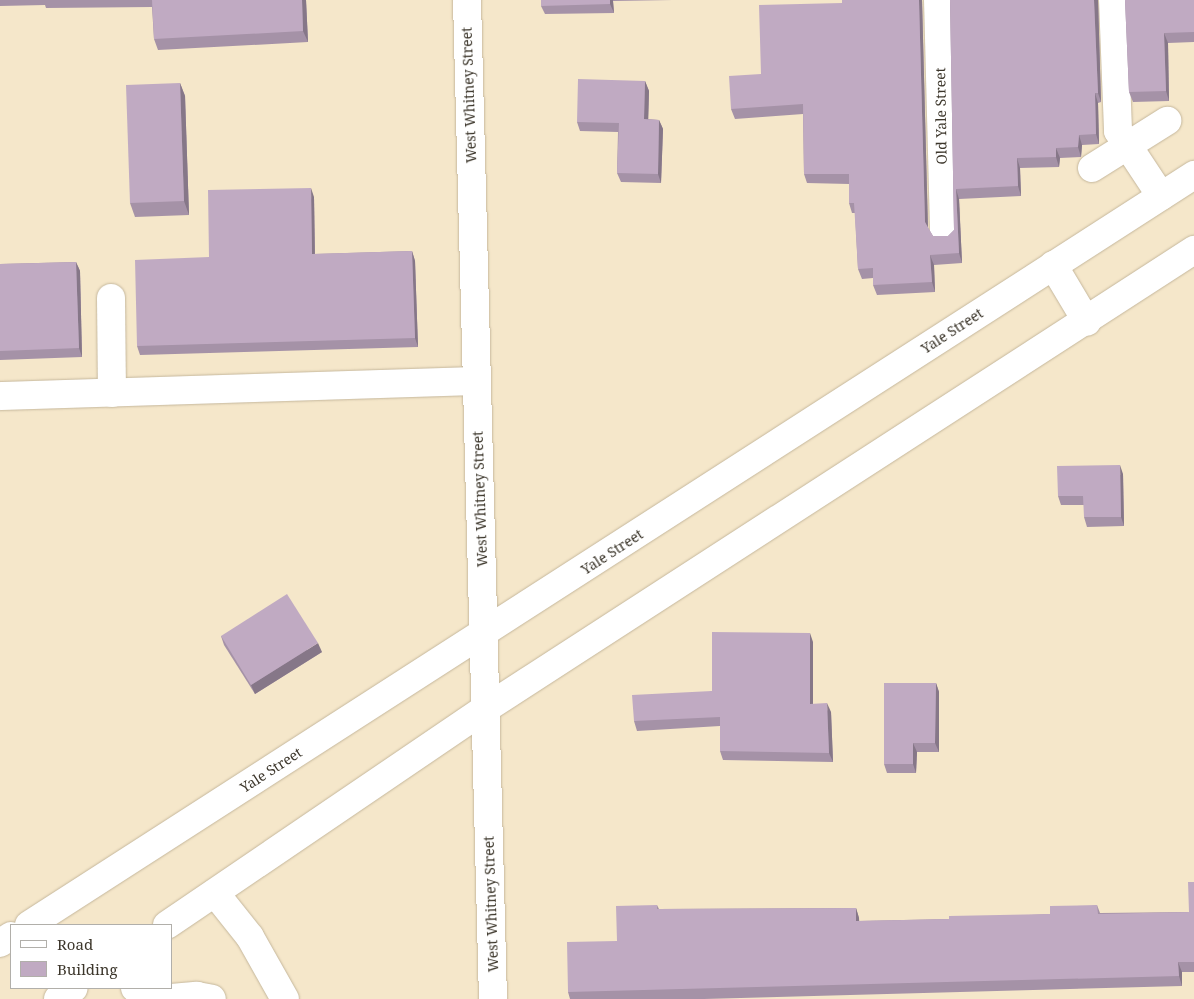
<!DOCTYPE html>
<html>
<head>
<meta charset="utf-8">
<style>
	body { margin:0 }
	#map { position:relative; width:1194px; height:999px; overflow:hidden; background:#f5e7ca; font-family:"Noto Serif",serif }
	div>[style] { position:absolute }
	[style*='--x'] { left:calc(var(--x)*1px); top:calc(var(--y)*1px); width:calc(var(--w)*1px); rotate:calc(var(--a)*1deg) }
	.roads { filter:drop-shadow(0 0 1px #c5b79c) drop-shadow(0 0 1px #c5b79c) }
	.minor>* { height:28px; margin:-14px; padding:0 14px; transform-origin:14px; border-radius:14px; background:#fff }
	.major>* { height:28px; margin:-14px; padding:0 14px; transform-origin:14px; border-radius:14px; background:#fff }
	.wall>* { inset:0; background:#a592a7 }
	.shaded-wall>* { inset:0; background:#867788 }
	.building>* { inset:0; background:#c0aac2 }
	span { translate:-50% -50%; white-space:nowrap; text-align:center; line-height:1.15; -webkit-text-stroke:5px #fff; paint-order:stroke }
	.street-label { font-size:14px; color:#3c362b }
	.legend { position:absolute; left:10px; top:924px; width:162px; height:65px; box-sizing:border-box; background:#fff; border:1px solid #b1afaa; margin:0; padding:6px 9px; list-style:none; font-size:15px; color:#3c362b }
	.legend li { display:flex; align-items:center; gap:10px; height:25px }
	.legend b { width:25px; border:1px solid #b1afaa }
</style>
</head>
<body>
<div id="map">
	<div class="roads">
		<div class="minor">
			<i style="--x:467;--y:0;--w:999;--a:88.51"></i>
			<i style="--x:938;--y:0;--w:232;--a:88.5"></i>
			<i style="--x:1113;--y:0;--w:131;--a:87.8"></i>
			<i style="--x:1118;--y:131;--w:78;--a:56.5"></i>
			<i style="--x:1092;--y:168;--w:89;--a:-32.1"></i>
			<i style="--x:111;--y:298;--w:95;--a:89.4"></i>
			<i style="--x:0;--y:396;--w:477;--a:-1.8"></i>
			<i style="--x:215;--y:893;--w:56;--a:51.5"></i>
			<i style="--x:250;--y:937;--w:71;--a:60.6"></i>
			<i style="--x:135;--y:988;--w:18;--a:38"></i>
			<i style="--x:160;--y:999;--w:37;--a:-5"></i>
			<i style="--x:197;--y:996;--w:15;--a:11"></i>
		</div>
		<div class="major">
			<i style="--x:1053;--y:265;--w:66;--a:59.2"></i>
			<i style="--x:29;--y:925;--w:1386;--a:-32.77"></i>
			<i style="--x:167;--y:925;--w:384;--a:-34.2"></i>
			<i style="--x:485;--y:709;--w:845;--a:-32.92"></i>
			<i style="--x:0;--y:943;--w:13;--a:-32"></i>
			<i style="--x:58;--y:999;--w:19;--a:-35"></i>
		</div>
	</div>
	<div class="wall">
		<i style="clip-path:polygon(0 0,306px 0,308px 42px,158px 50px,154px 39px,152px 7px,46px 8px,45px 5px,0 6px)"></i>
		<i style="clip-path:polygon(541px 0,673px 0,613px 1px,614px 13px,545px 14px,541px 6px)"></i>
		<i style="clip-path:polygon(922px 0,928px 228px,933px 236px,948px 236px,954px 230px,950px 0,1098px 0,1101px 102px,1098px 103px,1099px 144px,1082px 145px,1081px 157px,1060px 158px,1059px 167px,1020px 168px,1021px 196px,959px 199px,962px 263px,934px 265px,935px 292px,877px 295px,873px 285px,873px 278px,862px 279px,858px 269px,855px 213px,852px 213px,849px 203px,849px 184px,807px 183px,804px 174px,803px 114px,735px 119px,731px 109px,761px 74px)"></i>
		<i style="clip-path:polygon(1125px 0,1194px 0,1194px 42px,1168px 43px,1169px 101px,1133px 102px,1129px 92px)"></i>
		<i style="clip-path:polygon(645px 81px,649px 91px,648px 119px,659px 120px,663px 129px,661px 183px,621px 182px,617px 173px,618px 132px,580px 131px,577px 122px)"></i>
		<i style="clip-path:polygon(180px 83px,185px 96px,189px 215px,135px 217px,130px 203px)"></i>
		<i style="clip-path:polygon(314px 197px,315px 254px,412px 251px,415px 261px,418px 347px,140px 355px,137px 346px,209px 257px)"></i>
		<i style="clip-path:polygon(76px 262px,80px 271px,82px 357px,0 360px,0 264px)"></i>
		<i style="clip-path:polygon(1123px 474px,1124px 526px,1087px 527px,1084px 517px,1084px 505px,1061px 505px,1058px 496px)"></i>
		<i style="clip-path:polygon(221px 636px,322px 652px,255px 694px,224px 645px)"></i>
		<i style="clip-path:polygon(813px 642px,813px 704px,831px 712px,833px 762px,723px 760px,720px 751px,720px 726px,637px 731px,634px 721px,712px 691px)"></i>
		<i style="clip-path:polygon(936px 683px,939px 692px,939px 752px,917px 752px,916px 773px,887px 773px,884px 764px)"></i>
		<i style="clip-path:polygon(1194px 882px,1194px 972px,1182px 972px,1182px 986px,704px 999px,570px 999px,568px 992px,617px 941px,657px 905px,659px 909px,856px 908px,859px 918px,859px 921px,949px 919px,1050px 914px,1097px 905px,1100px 913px,1189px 912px)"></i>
	</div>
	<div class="shaded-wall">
		<i style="clip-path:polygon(302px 0,306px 0,308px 42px,303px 31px)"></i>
		<i style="clip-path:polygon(610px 0,613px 0,613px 1px,614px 13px,610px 4px)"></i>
		<i style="clip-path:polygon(919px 0,922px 0,928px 232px,925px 222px)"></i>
		<i style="clip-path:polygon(1094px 0,1098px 0,1101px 102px,1098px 93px)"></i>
		<i style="clip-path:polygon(1164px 33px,1168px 43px,1169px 101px,1166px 91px)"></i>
		<i style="clip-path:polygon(645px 81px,649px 91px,648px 129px,644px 119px)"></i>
		<i style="clip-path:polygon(180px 83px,185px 96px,189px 215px,184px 201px)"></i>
		<i style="clip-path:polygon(1095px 93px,1098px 103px,1099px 144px,1096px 134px)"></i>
		<i style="clip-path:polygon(659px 120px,663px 129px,661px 183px,658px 174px)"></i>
		<i style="clip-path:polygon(1079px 135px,1082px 145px,1081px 157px,1078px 147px)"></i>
		<i style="clip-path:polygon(1056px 148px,1060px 158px,1059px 167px,1056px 157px)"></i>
		<i style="clip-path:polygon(1017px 158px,1020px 168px,1021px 196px,1018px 186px)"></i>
		<i style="clip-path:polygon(311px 188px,314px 197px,315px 264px,312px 254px)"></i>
		<i style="clip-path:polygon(956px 189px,959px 199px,962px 263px,959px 253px)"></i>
		<i style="clip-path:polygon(412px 251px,415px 261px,418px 347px,415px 338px)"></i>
		<i style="clip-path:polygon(930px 255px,934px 265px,935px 292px,932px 282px)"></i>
		<i style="clip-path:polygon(76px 262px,80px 271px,82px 357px,79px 348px)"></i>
		<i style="clip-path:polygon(1120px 465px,1123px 474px,1124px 526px,1121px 517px)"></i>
		<i style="clip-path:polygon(810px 633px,813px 642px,813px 713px,810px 704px)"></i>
		<i style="clip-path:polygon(318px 643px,322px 652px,255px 694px,251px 685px)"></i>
		<i style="clip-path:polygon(936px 683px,939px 692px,939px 752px,935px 743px)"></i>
		<i style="clip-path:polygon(827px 703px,831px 712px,833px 762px,829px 753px)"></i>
		<i style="clip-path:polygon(913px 743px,917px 752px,916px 773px,913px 764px)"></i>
		<i style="clip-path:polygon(856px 908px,859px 918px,860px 931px,856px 921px)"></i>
		<i style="clip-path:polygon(1178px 962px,1182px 972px,1182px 986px,1179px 976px)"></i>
	</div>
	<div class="building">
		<i style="clip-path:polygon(152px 0,302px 0,303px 31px,154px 39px)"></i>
		<i style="clip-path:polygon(541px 0,610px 0,610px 4px,541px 6px)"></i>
		<i style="clip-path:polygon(842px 0,919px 0,925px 222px,933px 236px,948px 236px,954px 230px,950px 0,1094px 0,1098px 93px,1095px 93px,1096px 134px,1079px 135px,1078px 147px,1056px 148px,1056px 157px,1017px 158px,1018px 186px,956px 189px,959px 253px,930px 255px,932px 282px,873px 285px,873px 268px,858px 269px,854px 203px,849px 203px,849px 174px,804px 174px,803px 104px,731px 109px,729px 76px,761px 74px,759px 5px,842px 3px)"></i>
		<i style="clip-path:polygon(1125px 0,1194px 0,1194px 32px,1164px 33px,1166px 91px,1129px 92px)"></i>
		<i style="clip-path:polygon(578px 79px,645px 81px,644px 119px,659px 120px,658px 174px,617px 173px,619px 123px,577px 122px)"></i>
		<i style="clip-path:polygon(180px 83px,184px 201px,130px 203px,126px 85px)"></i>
		<i style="clip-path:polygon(311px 188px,312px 254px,412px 251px,415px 338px,137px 346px,135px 260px,209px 257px,208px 190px)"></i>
		<i style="clip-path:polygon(76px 262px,79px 348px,0 351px,0 264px)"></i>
		<i style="clip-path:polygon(1120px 465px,1121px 517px,1084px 517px,1083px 496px,1058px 496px,1057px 466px)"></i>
		<i style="clip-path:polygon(287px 594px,318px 643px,251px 685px,221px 636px)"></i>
		<i style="clip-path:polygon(712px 632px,810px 633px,810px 704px,827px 703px,829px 753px,720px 751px,720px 717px,634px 721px,632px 695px,712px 691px)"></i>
		<i style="clip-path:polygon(884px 683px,936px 683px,935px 743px,913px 743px,913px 764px,884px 764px)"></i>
		<i style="clip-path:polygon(1188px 882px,1194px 882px,1194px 962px,1178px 962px,1179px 976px,568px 992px,567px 942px,617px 941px,616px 906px,657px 905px,657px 909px,856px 908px,856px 921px,949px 919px,949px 916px,1050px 914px,1050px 906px,1097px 905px,1098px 914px,1189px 912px)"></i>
	</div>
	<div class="street-label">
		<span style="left:469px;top:95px;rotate:-92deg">West Whitney Street</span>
		<span style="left:941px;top:116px;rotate:-91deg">Old Yale Street</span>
		<span style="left:952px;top:331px;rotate:-33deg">Yale Street</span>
		<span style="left:480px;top:499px;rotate:-92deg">West Whitney Street</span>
		<span style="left:612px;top:552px;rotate:-33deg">Yale Street</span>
		<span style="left:271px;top:770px;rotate:-33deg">Yale Street</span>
		<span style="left:491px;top:904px;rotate:-92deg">West Whitney Street</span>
	</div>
	<ul class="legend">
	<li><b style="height:6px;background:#fff"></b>Road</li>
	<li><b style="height:14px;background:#c0aac2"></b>Building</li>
	</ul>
</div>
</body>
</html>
